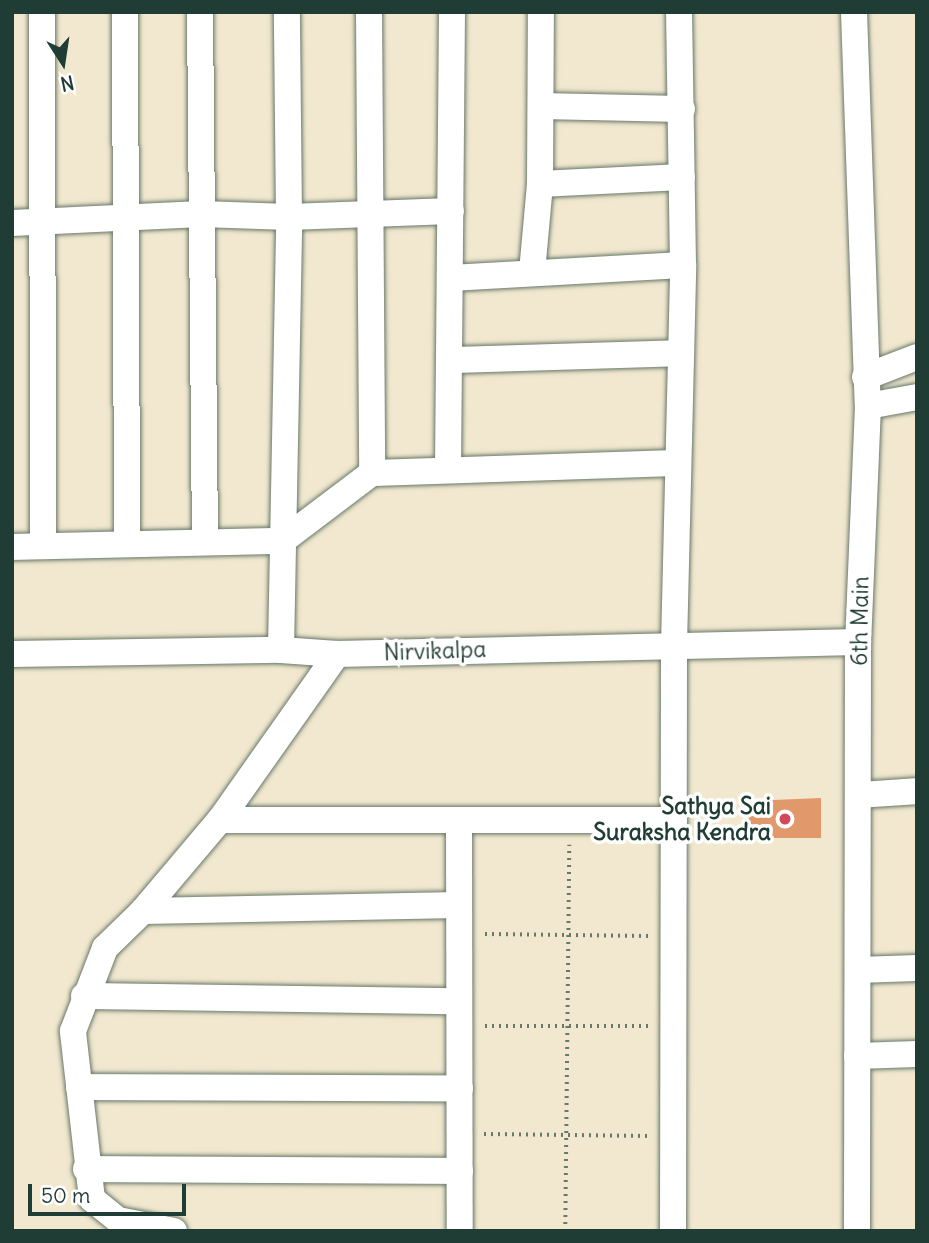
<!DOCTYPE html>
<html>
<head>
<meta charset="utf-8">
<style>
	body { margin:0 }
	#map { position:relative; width:929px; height:1243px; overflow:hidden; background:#f1e8cf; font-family:Delius,sans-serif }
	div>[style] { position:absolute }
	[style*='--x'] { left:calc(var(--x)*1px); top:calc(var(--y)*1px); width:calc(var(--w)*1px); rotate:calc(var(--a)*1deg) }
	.building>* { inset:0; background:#e1986a }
	.path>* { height:3.5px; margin-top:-1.75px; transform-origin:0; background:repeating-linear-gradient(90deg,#68796a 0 2px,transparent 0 7px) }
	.roads { filter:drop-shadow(0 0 2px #68796a) drop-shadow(0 0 2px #68796a) }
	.minor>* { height:26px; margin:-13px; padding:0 13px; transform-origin:13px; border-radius:13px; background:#fff }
	.dots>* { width:19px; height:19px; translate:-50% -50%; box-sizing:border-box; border:4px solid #fff; border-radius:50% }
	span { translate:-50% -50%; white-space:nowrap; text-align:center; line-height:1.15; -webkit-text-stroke:7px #fff; paint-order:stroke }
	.street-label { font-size:23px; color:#1f3d34 }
	.poi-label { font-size:23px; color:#1f3d34; font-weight:700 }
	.right { translate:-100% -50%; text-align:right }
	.frame { position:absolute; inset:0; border:14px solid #1f3d34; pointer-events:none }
	.north { position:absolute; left:28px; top:28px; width:70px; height:70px; -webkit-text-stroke:5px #fff; paint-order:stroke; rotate:168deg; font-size:19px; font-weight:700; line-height:28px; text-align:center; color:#1f3d34 }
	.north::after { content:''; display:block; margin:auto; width:24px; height:32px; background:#1f3d34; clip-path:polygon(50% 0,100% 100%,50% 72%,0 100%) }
	.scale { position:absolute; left:28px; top:1184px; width:158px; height:32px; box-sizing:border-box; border:4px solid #1f3d34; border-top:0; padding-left:9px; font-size:21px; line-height:24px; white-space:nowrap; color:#1f3d34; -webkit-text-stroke:5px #fff; paint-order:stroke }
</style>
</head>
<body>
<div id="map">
	<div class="building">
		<i style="clip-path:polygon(821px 798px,821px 838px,748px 838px,749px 801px)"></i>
	</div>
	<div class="path">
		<i style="--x:485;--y:934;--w:165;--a:0.7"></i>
		<i style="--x:485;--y:1026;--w:166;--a:0"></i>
		<i style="--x:484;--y:1134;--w:167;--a:0.7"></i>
		<i style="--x:565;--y:1231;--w:386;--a:-89.4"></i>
	</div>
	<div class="roads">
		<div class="minor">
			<i style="--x:42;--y:12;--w:534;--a:89.89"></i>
			<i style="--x:125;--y:12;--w:532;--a:89.78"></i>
			<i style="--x:200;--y:12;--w:530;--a:89.46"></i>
			<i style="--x:369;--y:12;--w:461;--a:89.6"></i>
			<i style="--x:854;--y:12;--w:394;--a:88"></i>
			<i style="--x:868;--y:406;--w:236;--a:92.4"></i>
			<i style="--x:858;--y:642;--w:589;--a:90.1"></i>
			<i style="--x:541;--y:106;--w:141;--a:1.2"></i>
			<i style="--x:540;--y:184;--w:142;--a:-2.8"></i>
			<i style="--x:12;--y:223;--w:189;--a:-2.7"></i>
			<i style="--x:201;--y:214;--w:88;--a:2"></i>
			<i style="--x:289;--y:217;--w:162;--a:-2.1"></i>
			<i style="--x:532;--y:272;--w:88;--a:-84.8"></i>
			<i style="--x:540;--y:184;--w:172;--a:-89.7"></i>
			<i style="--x:450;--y:278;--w:233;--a:-3.2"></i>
			<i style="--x:451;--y:360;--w:230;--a:-1.7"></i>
			<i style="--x:865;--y:377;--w:56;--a:-21"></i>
			<i style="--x:868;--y:406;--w:50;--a:-10.4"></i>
			<i style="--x:448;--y:469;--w:457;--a:-89.5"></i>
			<i style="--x:12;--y:547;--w:270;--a:-1.3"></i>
			<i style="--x:282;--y:541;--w:113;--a:-37.1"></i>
			<i style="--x:372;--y:473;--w:305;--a:-1.9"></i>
			<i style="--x:281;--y:650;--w:433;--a:-88.9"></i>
			<i style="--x:289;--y:217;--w:205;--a:-90.6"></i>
			<i style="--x:12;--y:654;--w:269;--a:-0.9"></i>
			<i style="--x:281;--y:650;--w:56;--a:4.1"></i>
			<i style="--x:337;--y:654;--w:521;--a:-1.32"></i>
			<i style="--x:859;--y:795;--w:58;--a:-3.9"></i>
			<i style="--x:220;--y:820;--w:454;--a:0"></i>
			<i style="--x:459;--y:821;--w:410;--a:89.9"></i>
			<i style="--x:143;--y:911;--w:316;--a:-1.1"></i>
			<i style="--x:858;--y:970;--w:59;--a:-1.9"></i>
			<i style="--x:84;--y:996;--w:375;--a:0.8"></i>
			<i style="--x:857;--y:1056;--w:60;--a:-1.9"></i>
			<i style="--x:79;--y:1087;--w:381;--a:0.2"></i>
			<i style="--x:86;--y:1169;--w:374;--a:0.3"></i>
			<i style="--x:174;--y:1231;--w:57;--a:-168.9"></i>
			<i style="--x:118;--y:1220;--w:33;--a:-141"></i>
			<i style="--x:92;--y:1199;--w:169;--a:-96.5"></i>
			<i style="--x:73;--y:1031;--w:89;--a:-68.9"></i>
			<i style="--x:105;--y:948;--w:53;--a:-44.2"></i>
			<i style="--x:143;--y:911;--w:119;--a:-49.8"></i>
			<i style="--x:220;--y:820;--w:203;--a:-54.8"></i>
			<i style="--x:673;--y:1231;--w:586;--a:-89.9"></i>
			<i style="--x:674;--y:645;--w:380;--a:-88.6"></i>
			<i style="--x:683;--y:265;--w:253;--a:-90.9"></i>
		</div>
	</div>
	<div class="dots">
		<i style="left:785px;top:819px;background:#d1495b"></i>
	</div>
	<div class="street-label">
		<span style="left:860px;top:621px;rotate:-89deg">6th Main</span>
		<span style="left:435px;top:651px;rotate:-2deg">Nirvikalpa</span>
	</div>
	<div class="poi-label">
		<span class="right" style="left:771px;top:819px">Sathya Sai<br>Suraksha Kendra</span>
	</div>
	<div class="frame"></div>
	<div class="north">N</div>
	<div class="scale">50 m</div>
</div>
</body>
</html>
